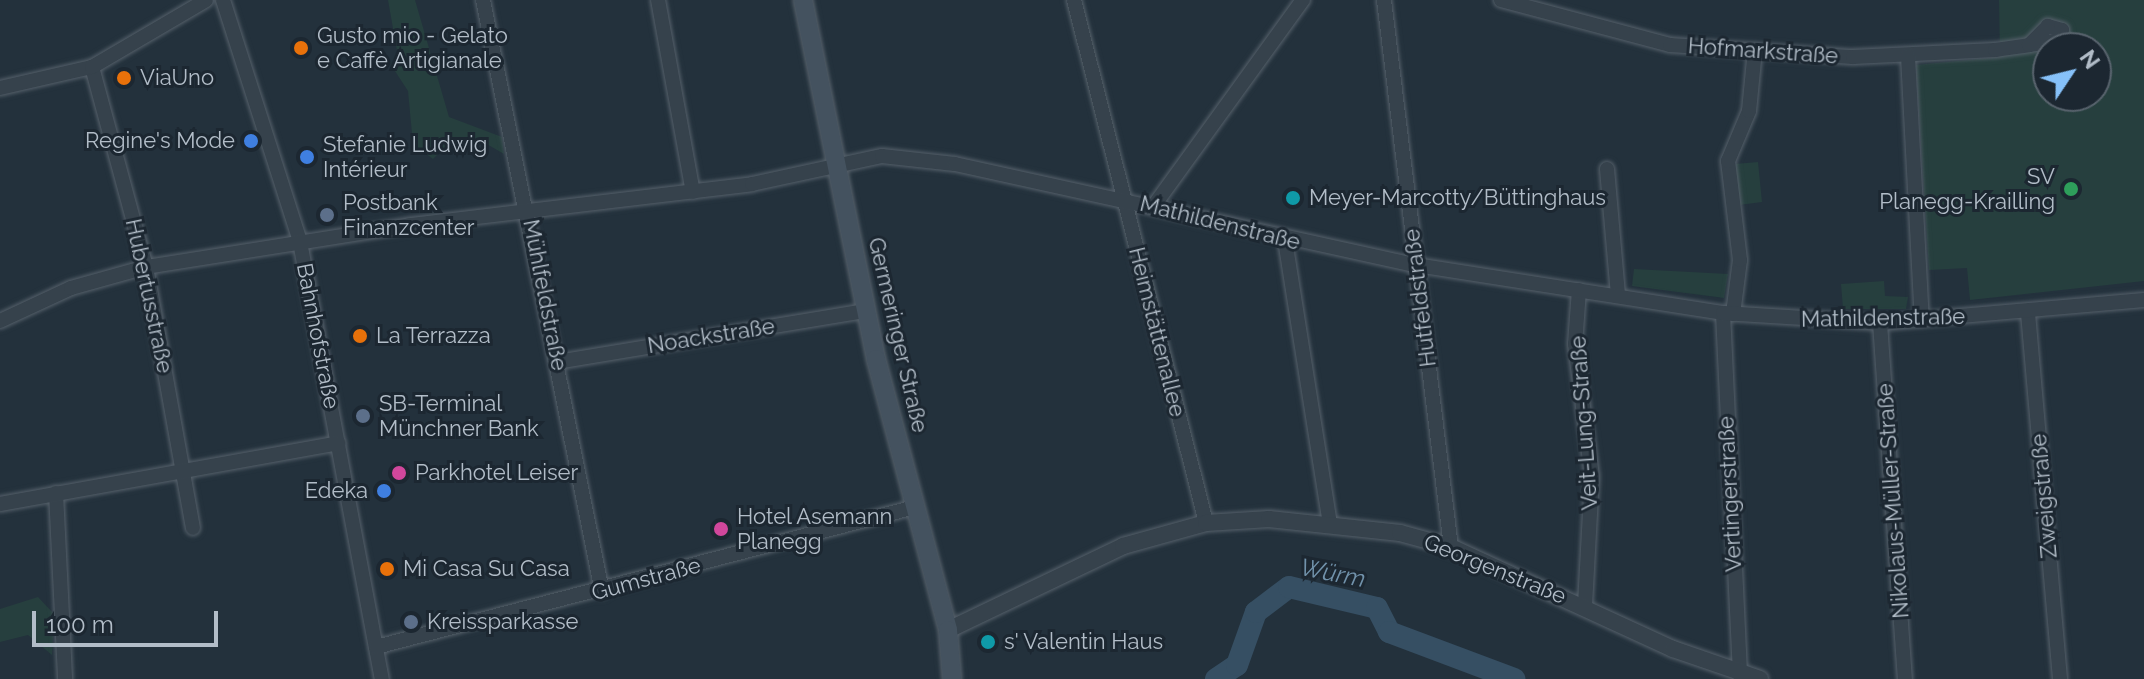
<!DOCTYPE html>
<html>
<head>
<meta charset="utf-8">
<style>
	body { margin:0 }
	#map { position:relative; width:2144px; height:679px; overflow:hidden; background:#23313c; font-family:Raleway,sans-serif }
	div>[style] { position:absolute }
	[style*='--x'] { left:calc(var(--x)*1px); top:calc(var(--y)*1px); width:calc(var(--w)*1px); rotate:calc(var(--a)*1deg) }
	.green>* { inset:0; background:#263f3e }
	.river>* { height:22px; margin:-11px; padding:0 11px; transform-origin:11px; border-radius:11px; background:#364f63 }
	.roads { filter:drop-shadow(0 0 2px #55606a) drop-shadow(0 0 2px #55606a) }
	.minor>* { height:14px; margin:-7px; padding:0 7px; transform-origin:7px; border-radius:7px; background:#36424c }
	.tertiary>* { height:16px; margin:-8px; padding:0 8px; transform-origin:8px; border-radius:8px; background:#36424c }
	.secondary>* { height:18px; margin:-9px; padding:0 9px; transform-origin:9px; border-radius:9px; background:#44525f }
	.dots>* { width:22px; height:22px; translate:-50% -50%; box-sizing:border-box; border:4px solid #1c2731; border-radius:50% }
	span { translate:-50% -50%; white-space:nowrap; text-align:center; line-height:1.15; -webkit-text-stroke:6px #1c2731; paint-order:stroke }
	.poi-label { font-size:22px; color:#b2bdc8 }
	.left { translate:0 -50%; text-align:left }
	.right { translate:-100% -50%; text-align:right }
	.street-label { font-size:22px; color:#b2bdc8 }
	.water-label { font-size:24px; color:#7192ab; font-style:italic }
	.north { position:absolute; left:2032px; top:32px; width:80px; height:80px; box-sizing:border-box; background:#1c2731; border:2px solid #58636d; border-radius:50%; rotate:55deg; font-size:22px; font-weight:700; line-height:32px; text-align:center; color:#b2bdc8 }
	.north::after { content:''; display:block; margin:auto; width:28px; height:36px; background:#86c1f9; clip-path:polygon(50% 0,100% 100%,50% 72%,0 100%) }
	.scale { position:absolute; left:32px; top:611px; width:186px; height:36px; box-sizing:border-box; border:4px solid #b2bdc8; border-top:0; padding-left:10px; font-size:24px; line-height:28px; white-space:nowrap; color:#b2bdc8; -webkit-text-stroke:6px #1c2731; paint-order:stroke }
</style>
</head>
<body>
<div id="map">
	<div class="green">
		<i style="clip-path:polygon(388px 0,415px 0,449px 117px,502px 137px,504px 154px,478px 139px,446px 146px,433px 159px,413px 144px,408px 91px,391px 65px,397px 51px)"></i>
		<i style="clip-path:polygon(evenodd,1999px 0,2144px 0,2144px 281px,1970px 300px,1967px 268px,1929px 270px,1916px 65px,2000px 57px,1999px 0,2048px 48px,2096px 48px,2096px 96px,2048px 96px,2048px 48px)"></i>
		<i style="clip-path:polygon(1758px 162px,1762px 202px,1739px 205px,1735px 164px)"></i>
		<i style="clip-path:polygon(1634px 269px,1728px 274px,1724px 298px,1632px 286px)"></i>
		<i style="clip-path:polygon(1884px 281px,1885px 296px,1908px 297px,1906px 309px,1843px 309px,1841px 284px)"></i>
		<i style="clip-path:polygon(38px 597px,54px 614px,52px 655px,28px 635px,0 642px,0 609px)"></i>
	</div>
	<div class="river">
		<i style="--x:1216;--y:679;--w:25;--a:-34"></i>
		<i style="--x:1237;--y:665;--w:56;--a:-70.3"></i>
		<i style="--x:1256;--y:612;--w:41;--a:-37.1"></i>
		<i style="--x:1289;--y:587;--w:90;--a:13.4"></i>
		<i style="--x:1377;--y:608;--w:27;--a:63"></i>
		<i style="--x:1389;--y:632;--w:134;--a:20.6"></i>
	</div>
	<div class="roads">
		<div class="minor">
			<i style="--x:223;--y:0;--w:254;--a:72.3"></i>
			<i style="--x:300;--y:242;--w:445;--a:79.4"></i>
			<i style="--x:483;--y:0;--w:603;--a:78.62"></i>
			<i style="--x:658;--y:0;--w:195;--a:79.7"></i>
			<i style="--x:1074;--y:0;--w:539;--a:75.83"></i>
			<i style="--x:1384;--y:0;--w:551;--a:83.02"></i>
			<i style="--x:1501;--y:0;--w:175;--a:14.9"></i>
			<i style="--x:1670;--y:45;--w:183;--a:3.8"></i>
			<i style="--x:1853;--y:57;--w:142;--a:-2.8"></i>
			<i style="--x:1995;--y:50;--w:34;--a:-8"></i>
			<i style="--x:2029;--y:45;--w:32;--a:-9"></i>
			<i style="--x:2061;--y:40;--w:10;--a:-84"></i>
			<i style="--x:2062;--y:30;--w:15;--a:-164"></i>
			<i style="--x:2048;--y:26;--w:27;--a:135"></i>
			<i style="--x:1908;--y:56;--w:264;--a:87"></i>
			<i style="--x:92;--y:67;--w:207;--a:74.9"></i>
			<i style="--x:146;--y:267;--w:265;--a:79.8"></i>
			<i style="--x:0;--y:88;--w:94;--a:-12.9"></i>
			<i style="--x:92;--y:67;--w:132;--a:-30.4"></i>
			<i style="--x:1607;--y:169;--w:125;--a:85"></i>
			<i style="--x:1153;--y:207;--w:256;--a:-54.1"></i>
			<i style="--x:1285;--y:240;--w:287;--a:81"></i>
			<i style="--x:1579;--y:290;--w:54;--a:94.2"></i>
			<i style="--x:1575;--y:344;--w:133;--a:82.7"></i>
			<i style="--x:1592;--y:476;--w:129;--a:93.1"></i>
			<i style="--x:1723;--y:313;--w:363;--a:87.3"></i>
			<i style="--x:2028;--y:313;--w:367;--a:85"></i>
			<i style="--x:1733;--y:314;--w:54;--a:-82.6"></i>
			<i style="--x:1740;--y:260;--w:100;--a:-96.9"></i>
			<i style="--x:1728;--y:161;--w:54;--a:-67.2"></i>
			<i style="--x:1749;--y:111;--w:61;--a:-84.4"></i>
			<i style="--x:0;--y:321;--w:78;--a:-24.9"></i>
			<i style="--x:71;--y:288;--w:78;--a:-15.6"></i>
			<i style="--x:146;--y:267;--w:267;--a:-9"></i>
			<i style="--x:410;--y:225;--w:344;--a:-6.8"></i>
			<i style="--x:752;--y:184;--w:133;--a:-12.2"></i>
			<i style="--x:882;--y:156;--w:73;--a:6.3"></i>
			<i style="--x:955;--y:164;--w:472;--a:12.4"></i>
			<i style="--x:1416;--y:265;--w:311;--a:8.9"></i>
			<i style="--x:1723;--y:313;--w:157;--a:3.6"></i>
			<i style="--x:1880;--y:323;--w:265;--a:-5"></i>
			<i style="--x:1880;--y:323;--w:357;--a:86"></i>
			<i style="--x:557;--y:362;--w:312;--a:-9.4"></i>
			<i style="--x:56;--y:493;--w:186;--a:87.2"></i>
			<i style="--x:0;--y:504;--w:344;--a:-10.2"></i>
			<i style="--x:376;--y:647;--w:557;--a:-14.56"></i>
		</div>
		<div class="tertiary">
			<i style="--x:948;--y:630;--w:194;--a:-25.6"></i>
			<i style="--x:1123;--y:546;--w:86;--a:-15.5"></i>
			<i style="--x:1206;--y:523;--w:63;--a:-3.6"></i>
			<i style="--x:1269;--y:519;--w:132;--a:6.1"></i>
			<i style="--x:1400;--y:533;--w:53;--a:15.4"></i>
			<i style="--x:1451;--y:547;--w:244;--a:24.7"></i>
			<i style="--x:1673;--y:649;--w:92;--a:19"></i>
		</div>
		<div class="secondary">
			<i style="--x:803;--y:0;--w:366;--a:78.5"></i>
			<i style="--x:876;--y:359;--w:280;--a:75.1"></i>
			<i style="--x:948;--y:630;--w:49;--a:85.3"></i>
		</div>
	</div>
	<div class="dots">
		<i style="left:301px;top:48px;background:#e8710a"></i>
		<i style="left:124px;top:78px;background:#e8710a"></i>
		<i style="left:251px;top:141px;background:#3f7fe0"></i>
		<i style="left:307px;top:157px;background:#3f7fe0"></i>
		<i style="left:2071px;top:189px;background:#2e9e5b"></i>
		<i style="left:1293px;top:198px;background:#0f9aa8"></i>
		<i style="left:327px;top:215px;background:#5c6f8a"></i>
		<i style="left:360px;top:336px;background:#e8710a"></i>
		<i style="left:363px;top:416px;background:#5c6f8a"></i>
		<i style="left:399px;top:473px;background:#d1479c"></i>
		<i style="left:384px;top:491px;background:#3f7fe0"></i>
		<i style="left:721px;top:529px;background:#d1479c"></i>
		<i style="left:387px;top:569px;background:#e8710a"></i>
		<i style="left:411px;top:622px;background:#5c6f8a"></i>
		<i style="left:988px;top:642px;background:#0f9aa8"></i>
	</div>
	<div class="poi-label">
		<span class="left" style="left:317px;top:48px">Gusto mio - Gelato<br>e Caffè Artigianale</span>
		<span class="left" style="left:140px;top:78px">ViaUno</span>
		<span class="right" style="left:235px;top:141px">Regine's Mode</span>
		<span class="left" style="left:323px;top:157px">Stefanie Ludwig<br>Intérieur</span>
		<span class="right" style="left:2055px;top:189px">SV<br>Planegg-Krailling</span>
		<span class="left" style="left:1309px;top:198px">Meyer-Marcotty/Büttinghaus</span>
		<span class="left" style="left:343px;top:215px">Postbank<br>Finanzcenter</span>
		<span class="left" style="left:376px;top:336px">La Terrazza</span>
		<span class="left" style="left:379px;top:416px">SB-Terminal<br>Münchner Bank</span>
		<span class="left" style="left:415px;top:473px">Parkhotel Leiser</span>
		<span class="right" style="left:368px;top:491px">Edeka</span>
		<span class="left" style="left:737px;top:529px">Hotel Asemann<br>Planegg</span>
		<span class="left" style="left:403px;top:569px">Mi Casa Su Casa</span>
		<span class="left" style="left:427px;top:622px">Kreissparkasse</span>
		<span class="left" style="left:1004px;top:642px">s' Valentin Haus</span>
	</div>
	<div class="street-label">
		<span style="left:1763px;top:51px;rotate:4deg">Hofmarkstraße</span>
		<span style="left:1220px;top:223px;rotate:14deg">Mathildenstraße</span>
		<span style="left:545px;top:295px;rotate:79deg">Mühlfeldstraße</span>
		<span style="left:149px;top:296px;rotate:78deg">Hubertusstraße</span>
		<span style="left:1420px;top:298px;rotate:-97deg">Hutfeldstraße</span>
		<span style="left:1883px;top:318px;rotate:-1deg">Mathildenstraße</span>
		<span style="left:1157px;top:332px;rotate:76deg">Heimstättenallee</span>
		<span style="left:898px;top:335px;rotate:77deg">Germeringer Straße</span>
		<span style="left:318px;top:336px;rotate:79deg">Bahnhofstraße</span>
		<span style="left:711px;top:336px;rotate:-9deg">Noackstraße</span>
		<span style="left:1584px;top:423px;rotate:-94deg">Veit-Lung-Straße</span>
		<span style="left:1730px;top:494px;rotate:-93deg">Vertingerstraße</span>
		<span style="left:2044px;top:496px;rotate:-95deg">Zweigstraße</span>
		<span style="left:1893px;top:501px;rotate:-94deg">Nikolaus-Müller-Straße</span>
		<span style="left:1495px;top:569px;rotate:22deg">Georgenstraße</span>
		<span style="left:646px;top:579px;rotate:-15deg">Gumstraße</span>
	</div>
	<div class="water-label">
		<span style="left:1333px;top:573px;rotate:11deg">Würm</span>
	</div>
	<div class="north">N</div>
	<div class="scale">100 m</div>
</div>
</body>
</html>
